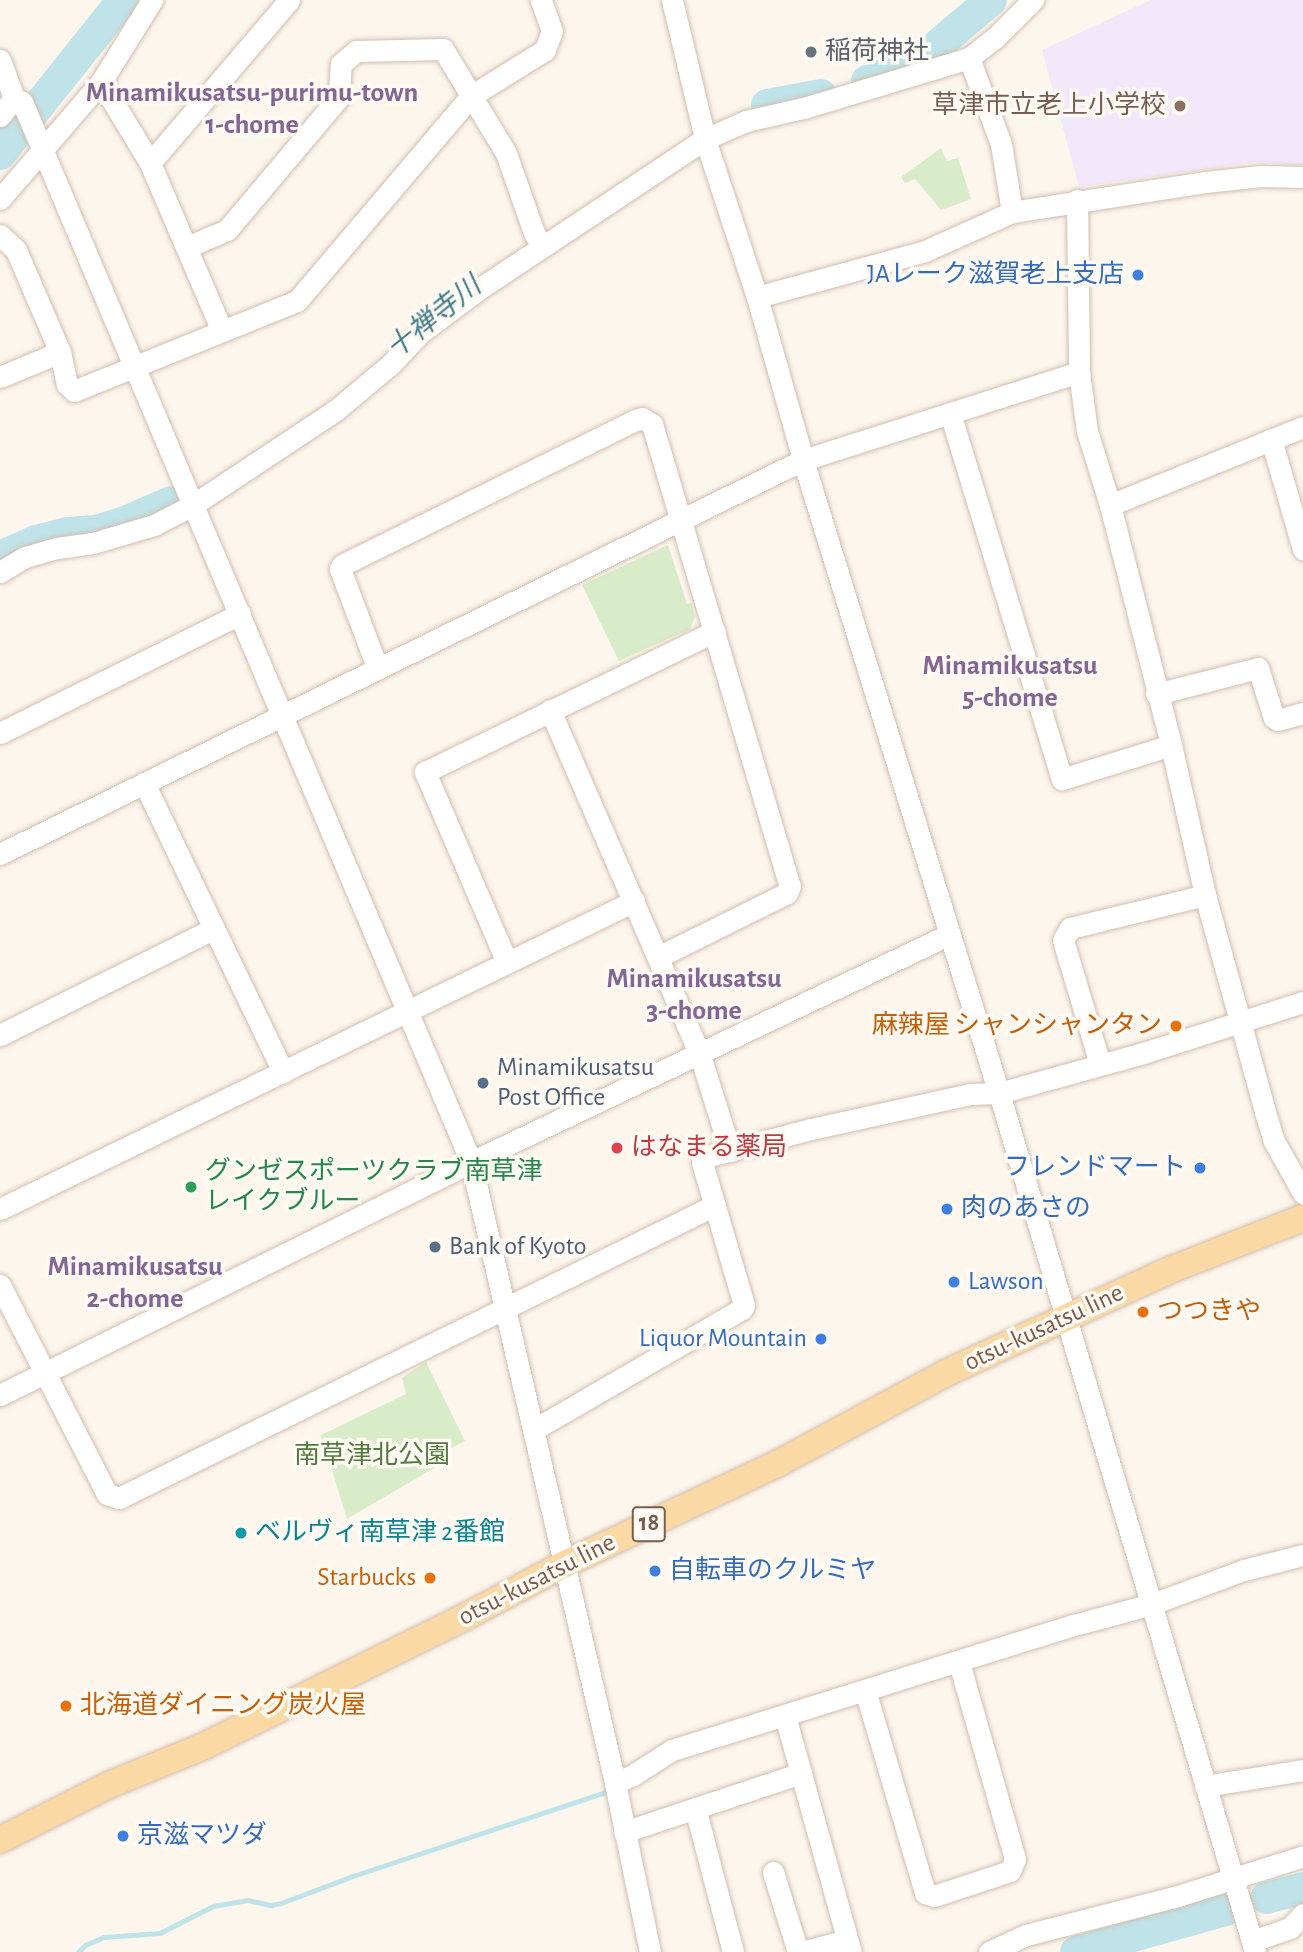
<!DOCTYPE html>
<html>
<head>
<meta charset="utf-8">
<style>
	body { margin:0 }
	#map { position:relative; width:1303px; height:1952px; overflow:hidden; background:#fdf6ec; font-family:"Alegreya Sans","Noto Sans JP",sans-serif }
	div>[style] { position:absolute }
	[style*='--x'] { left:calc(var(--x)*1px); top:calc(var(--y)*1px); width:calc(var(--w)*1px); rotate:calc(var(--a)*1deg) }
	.education>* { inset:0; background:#f3e8fa }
	.green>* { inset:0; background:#d8ecc9 }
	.stream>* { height:5px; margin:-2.5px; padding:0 2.5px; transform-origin:2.5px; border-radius:2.5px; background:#bfe3e8 }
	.river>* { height:32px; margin:-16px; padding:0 16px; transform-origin:16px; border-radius:16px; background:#bfe3e8 }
	.roads { filter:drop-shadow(0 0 2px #d1beb0) drop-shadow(0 0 2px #d1beb0) }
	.minor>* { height:21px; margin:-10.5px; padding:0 10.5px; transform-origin:10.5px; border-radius:10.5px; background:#fff }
	.major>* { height:26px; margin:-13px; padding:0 13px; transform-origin:13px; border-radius:13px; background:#fbd9a5 }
	.dots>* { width:19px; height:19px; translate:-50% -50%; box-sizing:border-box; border:4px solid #fffaf3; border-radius:50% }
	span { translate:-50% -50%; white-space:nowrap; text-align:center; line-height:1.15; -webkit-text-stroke:7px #fffaf3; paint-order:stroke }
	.shield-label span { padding:2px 5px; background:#fffaf3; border:2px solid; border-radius:5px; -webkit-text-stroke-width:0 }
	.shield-label { font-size:24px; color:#7a5c4d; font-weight:700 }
	.worship-label { font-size:26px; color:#5b616d }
	.left { translate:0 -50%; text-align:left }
	.education-label { font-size:26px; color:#785e54 }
	.right { translate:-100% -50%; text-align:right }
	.shop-label { font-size:26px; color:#366cbe }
	.food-label { font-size:26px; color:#c56008 }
	.service-label { font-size:26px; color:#4e5e75 }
	.health-label { font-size:26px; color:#be3a42 }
	.leisure-label { font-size:26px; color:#27864d }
	.street-label { font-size:26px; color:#7a5c4d }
	.park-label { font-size:26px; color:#537a41 }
	.culture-label { font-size:26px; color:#0d838f }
	.neighbourhood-label { font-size:28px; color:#846695; font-weight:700 }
	.water-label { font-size:28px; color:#437c86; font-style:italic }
</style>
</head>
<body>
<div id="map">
	<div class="education">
		<i style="clip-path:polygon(1151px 0,1303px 0,1303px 165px,1256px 162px,1079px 187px,1042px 50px)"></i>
	</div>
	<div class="green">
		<i style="clip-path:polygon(941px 148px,947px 161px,958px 158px,971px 199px,941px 210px,915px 179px,905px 183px,901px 177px)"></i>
		<i style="clip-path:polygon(668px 545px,687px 604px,691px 603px,695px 617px,690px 629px,619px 661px,582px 585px)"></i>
		<i style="clip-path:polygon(426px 1362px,465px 1441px,436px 1456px,441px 1464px,347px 1519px,321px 1435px,406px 1394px,402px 1378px)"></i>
	</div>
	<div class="stream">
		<i style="--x:78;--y:1952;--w:10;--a:-45"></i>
		<i style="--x:85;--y:1945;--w:21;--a:-23"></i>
		<i style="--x:104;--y:1937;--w:56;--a:-4.1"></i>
		<i style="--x:160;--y:1933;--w:59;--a:-27"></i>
		<i style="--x:213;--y:1906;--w:35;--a:-10"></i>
		<i style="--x:247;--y:1900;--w:25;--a:12"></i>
		<i style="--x:271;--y:1905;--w:10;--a:-11"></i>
		<i style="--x:281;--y:1903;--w:77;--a:-20.6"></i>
		<i style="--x:353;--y:1876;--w:266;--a:-18.4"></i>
	</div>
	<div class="river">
		<i style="--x:867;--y:81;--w:56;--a:-21"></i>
		<i style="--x:919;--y:61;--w:94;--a:-40.3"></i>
		<i style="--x:767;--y:105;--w:55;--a:-10.5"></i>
		<i style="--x:0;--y:154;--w:197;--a:-51.4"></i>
		<i style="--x:0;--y:557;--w:39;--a:-24"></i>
		<i style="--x:36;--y:541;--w:33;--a:-14"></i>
		<i style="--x:68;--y:533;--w:28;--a:-4"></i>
		<i style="--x:96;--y:531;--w:28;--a:-17"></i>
		<i style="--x:123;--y:523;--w:52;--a:-23.6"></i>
		<i style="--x:1266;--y:1898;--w:38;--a:-15"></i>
		<i style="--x:1076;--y:1952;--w:155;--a:-15.7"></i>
	</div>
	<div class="roads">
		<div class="minor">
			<i style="--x:672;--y:0;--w:143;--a:76.6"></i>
			<i style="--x:705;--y:139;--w:166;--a:71.8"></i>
			<i style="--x:757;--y:297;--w:169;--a:74.2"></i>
			<i style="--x:803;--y:460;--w:663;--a:72.8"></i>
			<i style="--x:999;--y:1093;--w:896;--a:73.4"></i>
			<i style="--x:969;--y:58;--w:92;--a:69.6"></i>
			<i style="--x:1001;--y:144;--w:69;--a:80.8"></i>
			<i style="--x:0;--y:60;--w:40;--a:69.8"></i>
			<i style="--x:14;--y:98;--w:9;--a:27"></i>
			<i style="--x:22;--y:102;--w:53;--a:66.8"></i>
			<i style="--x:43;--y:151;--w:1098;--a:67.05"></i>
			<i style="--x:471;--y:1162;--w:637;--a:76.94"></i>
			<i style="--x:615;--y:1783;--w:173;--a:78.3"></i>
			<i style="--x:101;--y:82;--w:95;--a:58.8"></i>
			<i style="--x:150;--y:163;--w:183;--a:66.8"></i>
			<i style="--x:0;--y:116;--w:23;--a:-52"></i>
			<i style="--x:150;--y:163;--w:214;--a:-49.5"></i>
			<i style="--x:0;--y:199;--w:155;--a:-49.2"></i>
			<i style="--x:101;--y:82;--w:97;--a:-58.1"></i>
			<i style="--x:1077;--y:200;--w:172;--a:89.3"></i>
			<i style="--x:1079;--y:372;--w:60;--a:82.3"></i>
			<i style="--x:1087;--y:431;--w:77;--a:72.7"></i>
			<i style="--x:1110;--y:505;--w:248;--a:75.7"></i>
			<i style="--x:1171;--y:745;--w:154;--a:77.2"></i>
			<i style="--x:1205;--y:895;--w:225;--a:74.5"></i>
			<i style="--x:1265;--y:1112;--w:30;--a:73"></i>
			<i style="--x:1274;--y:1141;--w:60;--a:60.9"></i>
			<i style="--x:0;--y:235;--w:22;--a:43"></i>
			<i style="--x:16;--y:250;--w:111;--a:66.7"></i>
			<i style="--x:60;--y:352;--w:33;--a:78"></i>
			<i style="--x:67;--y:384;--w:10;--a:45"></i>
			<i style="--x:74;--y:391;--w:240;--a:-22"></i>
			<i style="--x:297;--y:301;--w:269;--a:-49.7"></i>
			<i style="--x:471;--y:96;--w:87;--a:-31.9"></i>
			<i style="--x:545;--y:50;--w:20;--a:-70"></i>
			<i style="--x:552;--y:31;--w:33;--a:-110"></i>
			<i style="--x:187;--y:247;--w:43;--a:-23"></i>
			<i style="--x:227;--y:230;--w:174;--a:-49.9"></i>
			<i style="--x:339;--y:97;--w:33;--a:-87"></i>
			<i style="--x:341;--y:64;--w:20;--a:-41"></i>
			<i style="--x:356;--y:51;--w:87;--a:-1.3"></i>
			<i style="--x:443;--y:49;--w:122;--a:58.8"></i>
			<i style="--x:506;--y:153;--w:85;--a:70.7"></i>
			<i style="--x:534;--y:233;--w:15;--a:58"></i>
			<i style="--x:757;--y:297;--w:174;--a:-15.3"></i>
			<i style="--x:925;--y:251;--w:95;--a:-24.1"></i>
			<i style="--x:1012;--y:212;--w:195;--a:-8.8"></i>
			<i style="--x:1205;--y:182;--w:56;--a:-6.1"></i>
			<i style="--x:1261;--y:176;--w:42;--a:1.4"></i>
			<i style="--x:0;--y:377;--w:65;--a:-22.6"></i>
			<i style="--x:950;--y:413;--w:383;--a:73"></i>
			<i style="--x:1062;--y:779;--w:114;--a:-17.3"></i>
			<i style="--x:1271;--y:439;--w:115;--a:73.8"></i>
			<i style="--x:1110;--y:505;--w:208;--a:-22"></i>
			<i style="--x:0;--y:572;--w:29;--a:-31"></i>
			<i style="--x:25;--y:557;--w:33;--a:-16"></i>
			<i style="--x:57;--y:548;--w:36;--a:-8"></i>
			<i style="--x:93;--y:543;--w:64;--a:-16.4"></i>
			<i style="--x:154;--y:525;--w:44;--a:-27.1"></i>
			<i style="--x:193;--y:505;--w:172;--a:-33.6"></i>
			<i style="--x:336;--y:410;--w:72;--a:-39.9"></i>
			<i style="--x:391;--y:364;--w:42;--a:-46.9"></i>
			<i style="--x:420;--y:333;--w:74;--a:-36.7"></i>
			<i style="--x:479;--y:289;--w:271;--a:-33.6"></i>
			<i style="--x:705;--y:139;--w:45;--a:-23.7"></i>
			<i style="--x:746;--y:121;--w:63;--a:-12.9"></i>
			<i style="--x:807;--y:107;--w:169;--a:-16.8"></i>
			<i style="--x:969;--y:58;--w:33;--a:-38"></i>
			<i style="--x:995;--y:38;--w:54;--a:-45"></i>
			<i style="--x:377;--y:667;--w:105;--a:-110.7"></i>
			<i style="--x:340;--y:569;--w:4;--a:-63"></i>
			<i style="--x:342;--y:565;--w:328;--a:-26.3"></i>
			<i style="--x:636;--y:420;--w:6;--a:-18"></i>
			<i style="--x:642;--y:418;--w:12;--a:31"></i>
			<i style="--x:652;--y:424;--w:482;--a:73.4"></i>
			<i style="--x:790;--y:886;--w:8;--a:113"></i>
			<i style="--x:787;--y:893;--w:144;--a:153.6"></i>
			<i style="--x:1156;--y:694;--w:105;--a:-14.3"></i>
			<i style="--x:1258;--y:668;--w:52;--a:72.3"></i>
			<i style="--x:1274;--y:718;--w:4;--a:27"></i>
			<i style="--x:1278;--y:720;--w:26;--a:-16"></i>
			<i style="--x:550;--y:710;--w:373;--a:66.5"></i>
			<i style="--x:699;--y:1052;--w:104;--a:72.6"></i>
			<i style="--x:0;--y:733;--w:268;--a:-26.4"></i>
			<i style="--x:144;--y:783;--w:321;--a:64.3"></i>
			<i style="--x:0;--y:854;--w:894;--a:-26.14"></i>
			<i style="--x:803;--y:460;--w:290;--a:-17.7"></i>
			<i style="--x:506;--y:960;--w:205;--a:-113.3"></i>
			<i style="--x:425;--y:772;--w:322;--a:-25.9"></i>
			<i style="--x:0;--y:1035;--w:238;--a:-26.5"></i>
			<i style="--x:1100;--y:1064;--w:129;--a:-106.6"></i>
			<i style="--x:1063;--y:940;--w:14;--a:-60"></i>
			<i style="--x:1070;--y:928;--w:139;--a:-13.7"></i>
			<i style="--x:0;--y:1209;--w:705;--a:-25.91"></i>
			<i style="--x:0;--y:1285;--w:235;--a:62.9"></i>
			<i style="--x:107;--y:1494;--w:13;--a:18"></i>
			<i style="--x:119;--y:1498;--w:664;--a:-26.18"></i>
			<i style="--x:0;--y:1395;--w:525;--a:-26.32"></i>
			<i style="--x:471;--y:1162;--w:530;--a:-25.45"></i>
			<i style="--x:533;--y:1430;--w:241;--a:-30.1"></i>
			<i style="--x:742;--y:1309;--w:4;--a:-63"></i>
			<i style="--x:744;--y:1305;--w:149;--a:-106.4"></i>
			<i style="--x:702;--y:1162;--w:6;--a:-59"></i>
			<i style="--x:705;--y:1157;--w:110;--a:-14.8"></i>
			<i style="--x:811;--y:1129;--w:163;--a:-12.4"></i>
			<i style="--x:970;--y:1094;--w:29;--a:-2"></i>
			<i style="--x:999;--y:1093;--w:149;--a:-15.5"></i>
			<i style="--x:1143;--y:1053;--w:168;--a:-17.7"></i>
			<i style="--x:865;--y:1690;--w:212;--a:73.5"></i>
			<i style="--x:925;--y:1893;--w:9;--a:18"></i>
			<i style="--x:934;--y:1896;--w:80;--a:-18.2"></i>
			<i style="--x:1010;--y:1871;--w:13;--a:-67"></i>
			<i style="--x:1015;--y:1859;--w:204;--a:-105.9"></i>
			<i style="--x:785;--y:1716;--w:245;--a:74.4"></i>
			<i style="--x:615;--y:1783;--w:20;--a:-24"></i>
			<i style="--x:633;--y:1775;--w:46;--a:-32.7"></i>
			<i style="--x:672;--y:1750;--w:417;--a:-17.3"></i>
			<i style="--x:1070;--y:1626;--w:85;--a:-15"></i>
			<i style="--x:1152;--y:1604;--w:98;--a:-20.3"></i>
			<i style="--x:1244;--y:1570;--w:61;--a:-14.3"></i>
			<i style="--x:1205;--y:1786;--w:99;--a:-9.3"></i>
			<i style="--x:695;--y:1808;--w:149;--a:75.2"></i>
			<i style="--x:624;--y:1832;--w:187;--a:-18.4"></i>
			<i style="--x:773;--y:1872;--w:84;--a:72.6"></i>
			<i style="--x:1252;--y:1941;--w:40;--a:-18.9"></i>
			<i style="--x:1290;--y:1928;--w:19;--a:-47"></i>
			<i style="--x:802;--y:1952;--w:47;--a:-14.9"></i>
			<i style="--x:989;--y:1952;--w:41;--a:-24.7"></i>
			<i style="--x:1026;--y:1935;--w:157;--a:-14.4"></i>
			<i style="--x:1178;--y:1896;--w:131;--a:-17.7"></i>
		</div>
		<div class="major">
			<i style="--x:0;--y:1840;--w:122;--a:-26.8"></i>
			<i style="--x:109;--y:1785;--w:103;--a:-22.3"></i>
			<i style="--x:204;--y:1746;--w:293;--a:-26.3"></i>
			<i style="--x:467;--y:1616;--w:111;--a:-28"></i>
			<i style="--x:565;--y:1564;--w:237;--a:-25.3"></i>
			<i style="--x:779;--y:1463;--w:190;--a:-28.3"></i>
			<i style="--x:946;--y:1373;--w:247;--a:-24.7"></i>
			<i style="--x:1170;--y:1270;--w:143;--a:-21.4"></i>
		</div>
	</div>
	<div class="dots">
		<i style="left:811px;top:52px;background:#6b7280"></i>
		<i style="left:1180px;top:106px;background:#8d6e63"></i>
		<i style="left:1138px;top:275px;background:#3f7fe0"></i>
		<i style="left:1176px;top:1026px;background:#e8710a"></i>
		<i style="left:483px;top:1083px;background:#5c6f8a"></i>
		<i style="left:617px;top:1148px;background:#e0444e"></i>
		<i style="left:1200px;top:1168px;background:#3f7fe0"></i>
		<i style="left:191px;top:1187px;background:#2e9e5b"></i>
		<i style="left:947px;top:1209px;background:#3f7fe0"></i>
		<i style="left:435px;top:1247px;background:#5c6f8a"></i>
		<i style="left:954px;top:1282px;background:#3f7fe0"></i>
		<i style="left:1143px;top:1312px;background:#e8710a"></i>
		<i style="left:821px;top:1339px;background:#3f7fe0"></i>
		<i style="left:241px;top:1533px;background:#0f9aa8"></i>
		<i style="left:655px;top:1571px;background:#3f7fe0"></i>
		<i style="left:430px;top:1578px;background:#e8710a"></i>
		<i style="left:66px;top:1706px;background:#e8710a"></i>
		<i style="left:123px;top:1836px;background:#3f7fe0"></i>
	</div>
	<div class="shield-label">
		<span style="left:649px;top:1524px">18</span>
	</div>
	<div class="worship-label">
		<span class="left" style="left:825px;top:52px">稲荷神社</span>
	</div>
	<div class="education-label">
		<span class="right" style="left:1166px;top:106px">草津市立老上小学校</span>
	</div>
	<div class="shop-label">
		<span class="right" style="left:1124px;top:275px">JAレーク滋賀老上支店</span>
		<span class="right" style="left:1186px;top:1168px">フレンドマート</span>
		<span class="left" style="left:961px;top:1209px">肉のあさの</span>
		<span class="left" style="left:968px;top:1282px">Lawson</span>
		<span class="right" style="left:807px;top:1339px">Liquor Mountain</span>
		<span class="left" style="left:669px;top:1571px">自転車のクルミヤ</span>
		<span class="left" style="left:137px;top:1836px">京滋マツダ</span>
	</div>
	<div class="food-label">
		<span class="right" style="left:1162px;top:1026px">麻辣屋 シャンシャンタン</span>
		<span class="left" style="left:1157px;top:1312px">つつきや</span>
		<span class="right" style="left:416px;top:1578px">Starbucks</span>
		<span class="left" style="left:80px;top:1706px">北海道ダイニング炭火屋</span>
	</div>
	<div class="service-label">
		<span class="left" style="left:497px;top:1083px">Minamikusatsu<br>Post Office</span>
		<span class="left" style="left:449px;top:1247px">Bank of Kyoto</span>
	</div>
	<div class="health-label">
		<span class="left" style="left:631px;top:1148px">はなまる薬局</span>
	</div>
	<div class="leisure-label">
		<span class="left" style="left:205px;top:1187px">グンゼスポーツクラブ南草津<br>レイクブルー</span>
	</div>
	<div class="street-label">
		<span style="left:1044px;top:1328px;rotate:-25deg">otsu-kusatsu line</span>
		<span style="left:537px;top:1580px;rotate:-27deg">otsu-kusatsu line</span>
	</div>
	<div class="park-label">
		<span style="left:372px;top:1456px">南草津北公園</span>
	</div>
	<div class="culture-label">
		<span class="left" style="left:255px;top:1533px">ベルヴィ南草津 2番館</span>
	</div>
	<div class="neighbourhood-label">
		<span style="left:252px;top:109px">Minamikusatsu-purimu-town<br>1-chome</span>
		<span style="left:1010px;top:682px">Minamikusatsu<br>5-chome</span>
		<span style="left:694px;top:995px">Minamikusatsu<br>3-chome</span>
		<span style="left:135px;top:1283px">Minamikusatsu<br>2-chome</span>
	</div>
	<div class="water-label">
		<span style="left:434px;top:318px;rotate:-39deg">十禅寺川</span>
	</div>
</div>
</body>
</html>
